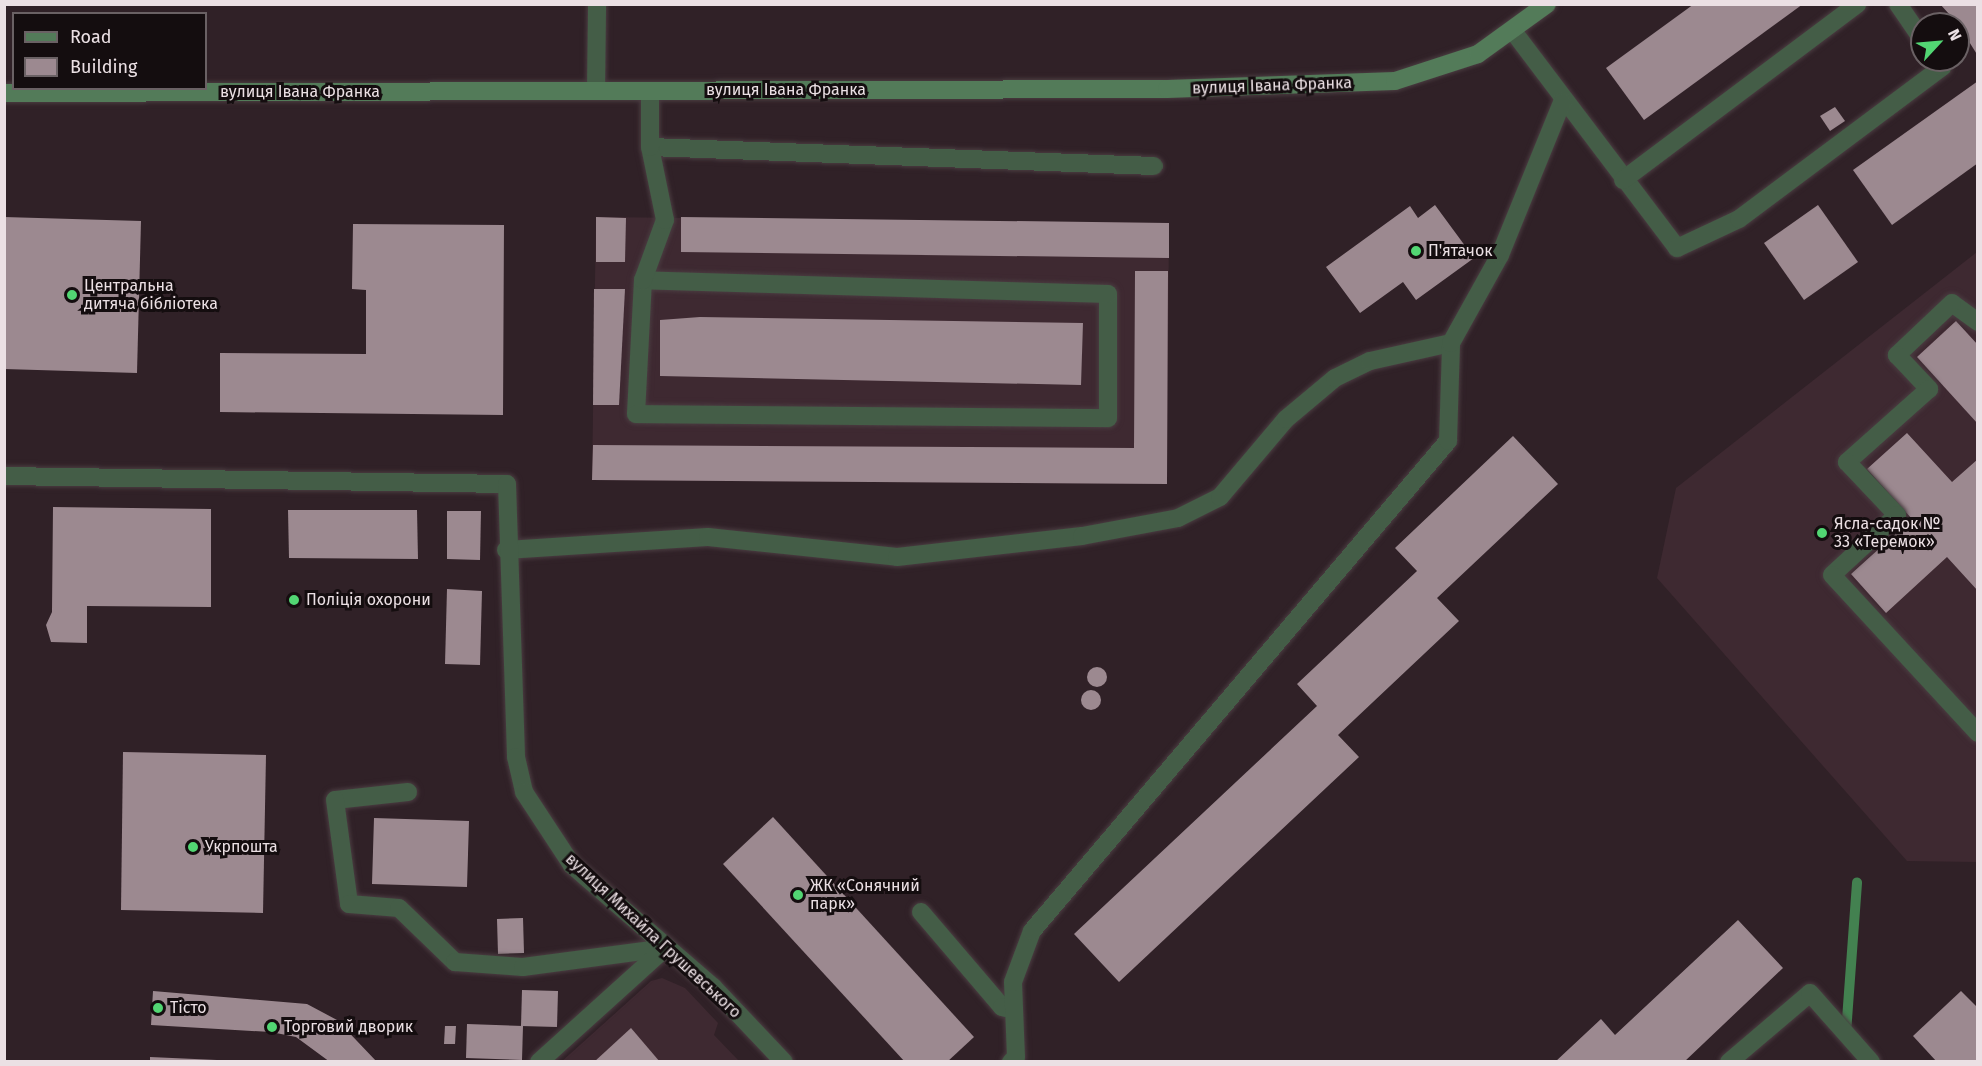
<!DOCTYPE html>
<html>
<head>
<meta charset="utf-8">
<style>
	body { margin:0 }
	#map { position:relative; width:1982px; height:1066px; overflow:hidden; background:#302127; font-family:"Fira Sans",sans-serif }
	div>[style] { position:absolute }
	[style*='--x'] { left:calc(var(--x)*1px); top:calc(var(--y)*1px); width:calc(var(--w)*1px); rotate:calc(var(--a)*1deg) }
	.built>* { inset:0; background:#3e2931 }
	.stream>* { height:10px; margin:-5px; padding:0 5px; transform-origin:5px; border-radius:5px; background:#438150 }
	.building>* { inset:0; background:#9c8990 }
	.round { border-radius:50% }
	.roads { filter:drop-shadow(0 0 2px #4a3c41) drop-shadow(0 0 2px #4a3c41) }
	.lane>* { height:18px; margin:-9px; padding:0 9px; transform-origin:9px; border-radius:9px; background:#445d47 }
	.street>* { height:18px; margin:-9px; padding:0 9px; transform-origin:9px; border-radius:9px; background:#445d47 }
	.secondary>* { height:18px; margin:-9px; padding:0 9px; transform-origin:9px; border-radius:9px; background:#537b59 }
	.dots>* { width:16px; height:16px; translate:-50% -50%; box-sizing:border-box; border:3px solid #140d0f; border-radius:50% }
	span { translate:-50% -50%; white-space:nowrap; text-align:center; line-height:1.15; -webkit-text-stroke:6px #140d0f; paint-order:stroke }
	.street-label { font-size:16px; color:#ebe0e4 }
	.poi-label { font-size:16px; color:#ebe0e4 }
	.left { translate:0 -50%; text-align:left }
	.frame { position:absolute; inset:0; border:6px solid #ebe0e4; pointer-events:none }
	.legend { position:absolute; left:12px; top:12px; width:195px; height:78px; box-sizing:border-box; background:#140d0f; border:2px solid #6a6164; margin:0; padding:8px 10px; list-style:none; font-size:18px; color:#ebe0e4 }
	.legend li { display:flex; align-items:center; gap:12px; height:30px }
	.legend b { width:30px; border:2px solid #6a6164 }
	.north { position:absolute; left:1910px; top:12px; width:60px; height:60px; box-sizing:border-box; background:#140d0f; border:2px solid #6a6164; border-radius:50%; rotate:64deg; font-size:16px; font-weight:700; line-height:24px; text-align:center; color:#ebe0e4 }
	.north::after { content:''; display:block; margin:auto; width:21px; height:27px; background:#52d673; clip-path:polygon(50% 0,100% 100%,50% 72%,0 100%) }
</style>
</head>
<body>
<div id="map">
	<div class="built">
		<i style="clip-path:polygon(596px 217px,1169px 223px,1167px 484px,592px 480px)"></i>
		<i style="clip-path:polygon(1977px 252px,1977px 862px,1907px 861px,1657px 578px,1676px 488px)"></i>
		<i style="clip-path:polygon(662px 978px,685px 988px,718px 1023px,714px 1035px,739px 1061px,561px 1062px,651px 981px)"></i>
	</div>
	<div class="stream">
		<i style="--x:1846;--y:1033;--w:151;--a:-85.8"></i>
	</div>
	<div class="building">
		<i style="clip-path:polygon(1694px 4px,1803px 4px,1644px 120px,1606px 68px)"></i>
		<i style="clip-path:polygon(1940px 4px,1978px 4px,1978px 56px,1958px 24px)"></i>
		<i style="clip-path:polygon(1978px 81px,1978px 163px,1892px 225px,1853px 170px)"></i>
		<i style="clip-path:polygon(1835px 107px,1845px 121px,1830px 131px,1820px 116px)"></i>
		<i style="clip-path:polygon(1435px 205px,1474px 258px,1416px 300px,1403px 282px,1360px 313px,1326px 267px,1410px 206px,1418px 218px)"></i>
		<i style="clip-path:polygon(1818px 205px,1858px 262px,1804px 300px,1764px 243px)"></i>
		<i style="clip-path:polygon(4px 217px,141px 221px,137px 373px,4px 369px)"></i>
		<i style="clip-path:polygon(596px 217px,626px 218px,625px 262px,596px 262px)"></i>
		<i style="clip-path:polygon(681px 217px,1169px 223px,1169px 258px,681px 252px)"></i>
		<i style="clip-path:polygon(353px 224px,504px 225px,503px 415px,220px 412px,220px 353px,366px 354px,366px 290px,352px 289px)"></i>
		<i style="clip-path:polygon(1135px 271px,1168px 271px,1167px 484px,592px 480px,593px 445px,1134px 448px)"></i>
		<i style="clip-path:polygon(594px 289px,625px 289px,619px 405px,593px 405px)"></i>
		<i style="clip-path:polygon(700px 317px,1083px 323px,1081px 385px,660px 376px,660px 320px)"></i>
		<i style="clip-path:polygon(1956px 321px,1978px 345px,1978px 424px,1917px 357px)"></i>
		<i style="clip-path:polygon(1907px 433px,1952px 482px,1978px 459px,1978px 591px,1947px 557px,1886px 613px,1851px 574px,1912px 519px,1867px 469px)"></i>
		<i style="clip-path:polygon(1513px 436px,1558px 484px,1437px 598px,1459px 621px,1338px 735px,1359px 757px,1119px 982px,1074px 934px,1317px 706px,1297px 684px,1417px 571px,1395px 548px)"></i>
		<i style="clip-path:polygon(53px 507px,211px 509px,211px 607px,87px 606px,87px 643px,51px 642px,46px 625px,52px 612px)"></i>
		<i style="clip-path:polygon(288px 510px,417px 510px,418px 559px,289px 558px)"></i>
		<i style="clip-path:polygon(447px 511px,481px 511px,480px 560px,447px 559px)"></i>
		<i style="clip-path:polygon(447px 589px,482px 591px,480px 665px,445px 664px)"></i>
		<i class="round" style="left:1087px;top:667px;width:20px;height:20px"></i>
		<i class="round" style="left:1081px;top:690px;width:20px;height:20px"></i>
		<i style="clip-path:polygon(123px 752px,266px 755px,263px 913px,121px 910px)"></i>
		<i style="clip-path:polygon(773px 817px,974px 1037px,947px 1062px,905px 1062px,723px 864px)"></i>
		<i style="clip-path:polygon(374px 818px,469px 821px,467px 887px,372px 884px)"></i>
		<i style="clip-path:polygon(523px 918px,524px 953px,498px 954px,497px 919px)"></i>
		<i style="clip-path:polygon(1738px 920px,1783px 968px,1684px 1062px,1555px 1062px,1601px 1019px,1615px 1035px)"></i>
		<i style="clip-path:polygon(522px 990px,558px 991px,557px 1027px,521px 1026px)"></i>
		<i style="clip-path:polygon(153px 991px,307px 1004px,337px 1020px,377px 1062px,330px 1062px,296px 1037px,271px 1032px,151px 1025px)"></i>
		<i style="clip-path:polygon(1961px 991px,1978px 1008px,1978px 1062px,1937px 1062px,1913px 1036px)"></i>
		<i style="clip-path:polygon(467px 1024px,523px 1026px,522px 1060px,466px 1058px)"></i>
		<i style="clip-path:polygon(445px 1026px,456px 1026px,455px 1044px,444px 1044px)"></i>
		<i style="clip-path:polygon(631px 1028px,660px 1062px,594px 1062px)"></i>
		<i style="clip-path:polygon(150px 1057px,217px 1060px,217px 1062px,150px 1062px)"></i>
	</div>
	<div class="roads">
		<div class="lane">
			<i style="--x:1898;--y:4;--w:42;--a:55.6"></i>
			<i style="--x:1513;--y:31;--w:272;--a:52.9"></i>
			<i style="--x:1677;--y:248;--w:68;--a:-25.1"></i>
			<i style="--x:1739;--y:219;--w:254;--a:-36.8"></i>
			<i style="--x:1942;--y:67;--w:9;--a:-126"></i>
			<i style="--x:596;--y:91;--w:87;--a:-89.3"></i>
			<i style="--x:650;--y:147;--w:504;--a:2.16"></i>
			<i style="--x:1623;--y:180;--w:293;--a:-36.9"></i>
			<i style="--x:643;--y:280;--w:134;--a:93"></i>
			<i style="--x:636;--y:414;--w:472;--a:0.5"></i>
			<i style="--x:1108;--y:418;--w:124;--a:-90"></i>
			<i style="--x:1108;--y:294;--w:465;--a:-178.3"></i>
			<i style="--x:643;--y:280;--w:64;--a:-69.9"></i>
			<i style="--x:665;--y:220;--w:75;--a:-101.6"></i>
			<i style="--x:650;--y:147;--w:56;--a:-90"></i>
			<i style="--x:1978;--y:322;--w:32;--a:-144"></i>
			<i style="--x:1952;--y:303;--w:76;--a:136.6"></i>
			<i style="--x:1897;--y:355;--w:47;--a:46.7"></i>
			<i style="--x:1929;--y:389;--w:110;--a:138.3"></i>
			<i style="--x:1847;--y:462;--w:73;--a:46.7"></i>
			<i style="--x:1897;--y:515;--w:88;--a:137.3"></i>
			<i style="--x:1832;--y:575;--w:215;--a:47.3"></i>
			<i style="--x:506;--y:550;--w:202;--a:-3.7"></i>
			<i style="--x:708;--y:537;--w:190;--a:6"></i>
			<i style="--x:897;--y:557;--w:186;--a:-6.5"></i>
			<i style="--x:1082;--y:536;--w:98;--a:-10.6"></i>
			<i style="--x:1178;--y:518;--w:47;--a:-26.6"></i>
			<i style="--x:1220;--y:497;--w:102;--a:-49.8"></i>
			<i style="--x:1286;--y:419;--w:64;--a:-39.9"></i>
			<i style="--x:1335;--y:378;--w:39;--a:-26"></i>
			<i style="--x:1370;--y:361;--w:83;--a:-12.5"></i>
			<i style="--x:408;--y:792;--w:73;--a:173.7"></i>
			<i style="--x:335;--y:800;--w:105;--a:82.3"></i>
			<i style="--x:349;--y:904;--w:50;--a:4.6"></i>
			<i style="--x:399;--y:908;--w:78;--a:44"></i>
			<i style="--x:455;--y:962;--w:68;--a:4.2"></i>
			<i style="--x:523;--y:967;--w:143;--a:-7.6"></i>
			<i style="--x:921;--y:912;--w:125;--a:49.5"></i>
			<i style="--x:1002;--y:1007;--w:12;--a:14"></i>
			<i style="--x:539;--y:1062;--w:170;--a:-42.1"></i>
			<i style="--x:1729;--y:1062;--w:106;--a:-40.4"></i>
			<i style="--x:1810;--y:993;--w:92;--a:48.5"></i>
		</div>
		<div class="street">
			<i style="--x:4;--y:476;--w:503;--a:0.91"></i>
			<i style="--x:507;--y:484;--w:273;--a:88.1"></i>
			<i style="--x:516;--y:757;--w:36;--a:77"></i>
			<i style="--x:524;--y:792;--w:87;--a:56.7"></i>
			<i style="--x:572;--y:865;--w:186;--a:40.9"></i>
			<i style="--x:713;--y:987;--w:103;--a:46.6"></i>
			<i style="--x:1011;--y:1062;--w:7;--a:-45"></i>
			<i style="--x:1016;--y:1057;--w:75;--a:-92.3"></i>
			<i style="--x:1013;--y:982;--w:54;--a:-69.6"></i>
			<i style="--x:1032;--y:931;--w:643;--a:-49.67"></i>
			<i style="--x:1448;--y:441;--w:98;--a:-88.2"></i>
			<i style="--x:1451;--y:343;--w:101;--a:-60.9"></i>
			<i style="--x:1500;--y:255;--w:165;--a:-67.9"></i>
		</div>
		<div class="secondary">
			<i style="--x:4;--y:93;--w:1163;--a:-0.2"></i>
			<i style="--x:1167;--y:89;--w:228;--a:-2"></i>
			<i style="--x:1395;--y:81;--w:87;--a:-18"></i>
			<i style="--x:1478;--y:54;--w:85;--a:-35.9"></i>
		</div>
	</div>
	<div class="dots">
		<i style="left:1416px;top:251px;background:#52d673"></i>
		<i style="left:72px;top:295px;background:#52d673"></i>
		<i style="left:1822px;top:533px;background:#52d673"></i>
		<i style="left:294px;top:600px;background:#52d673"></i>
		<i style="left:193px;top:847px;background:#52d673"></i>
		<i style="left:798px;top:895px;background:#52d673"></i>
		<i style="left:158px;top:1008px;background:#52d673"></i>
		<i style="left:272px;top:1027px;background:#52d673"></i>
	</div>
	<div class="street-label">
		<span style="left:1272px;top:86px;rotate:-2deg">вулиця Івана Франка</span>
		<span style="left:786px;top:90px">вулиця Івана Франка</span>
		<span style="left:300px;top:92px">вулиця Івана Франка</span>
		<span style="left:653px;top:936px;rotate:43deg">вулиця Михайла Грушевського</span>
	</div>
	<div class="poi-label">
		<span class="left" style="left:1428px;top:251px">П'ятачок</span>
		<span class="left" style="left:84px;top:295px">Центральна<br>дитяча бібліотека</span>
		<span class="left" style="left:1834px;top:533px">Ясла-садок №<br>33 «Теремок»</span>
		<span class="left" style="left:306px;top:600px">Поліція охорони</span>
		<span class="left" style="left:205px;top:847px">Укрпошта</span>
		<span class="left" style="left:810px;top:895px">ЖК «Сонячний<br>парк»</span>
		<span class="left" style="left:170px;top:1008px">Тісто</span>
		<span class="left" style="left:284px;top:1027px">Торговий дворик</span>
	</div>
	<div class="frame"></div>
	<ul class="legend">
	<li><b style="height:8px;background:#537b59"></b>Road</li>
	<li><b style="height:16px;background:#9c8990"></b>Building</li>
	</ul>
	<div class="north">N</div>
</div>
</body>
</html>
